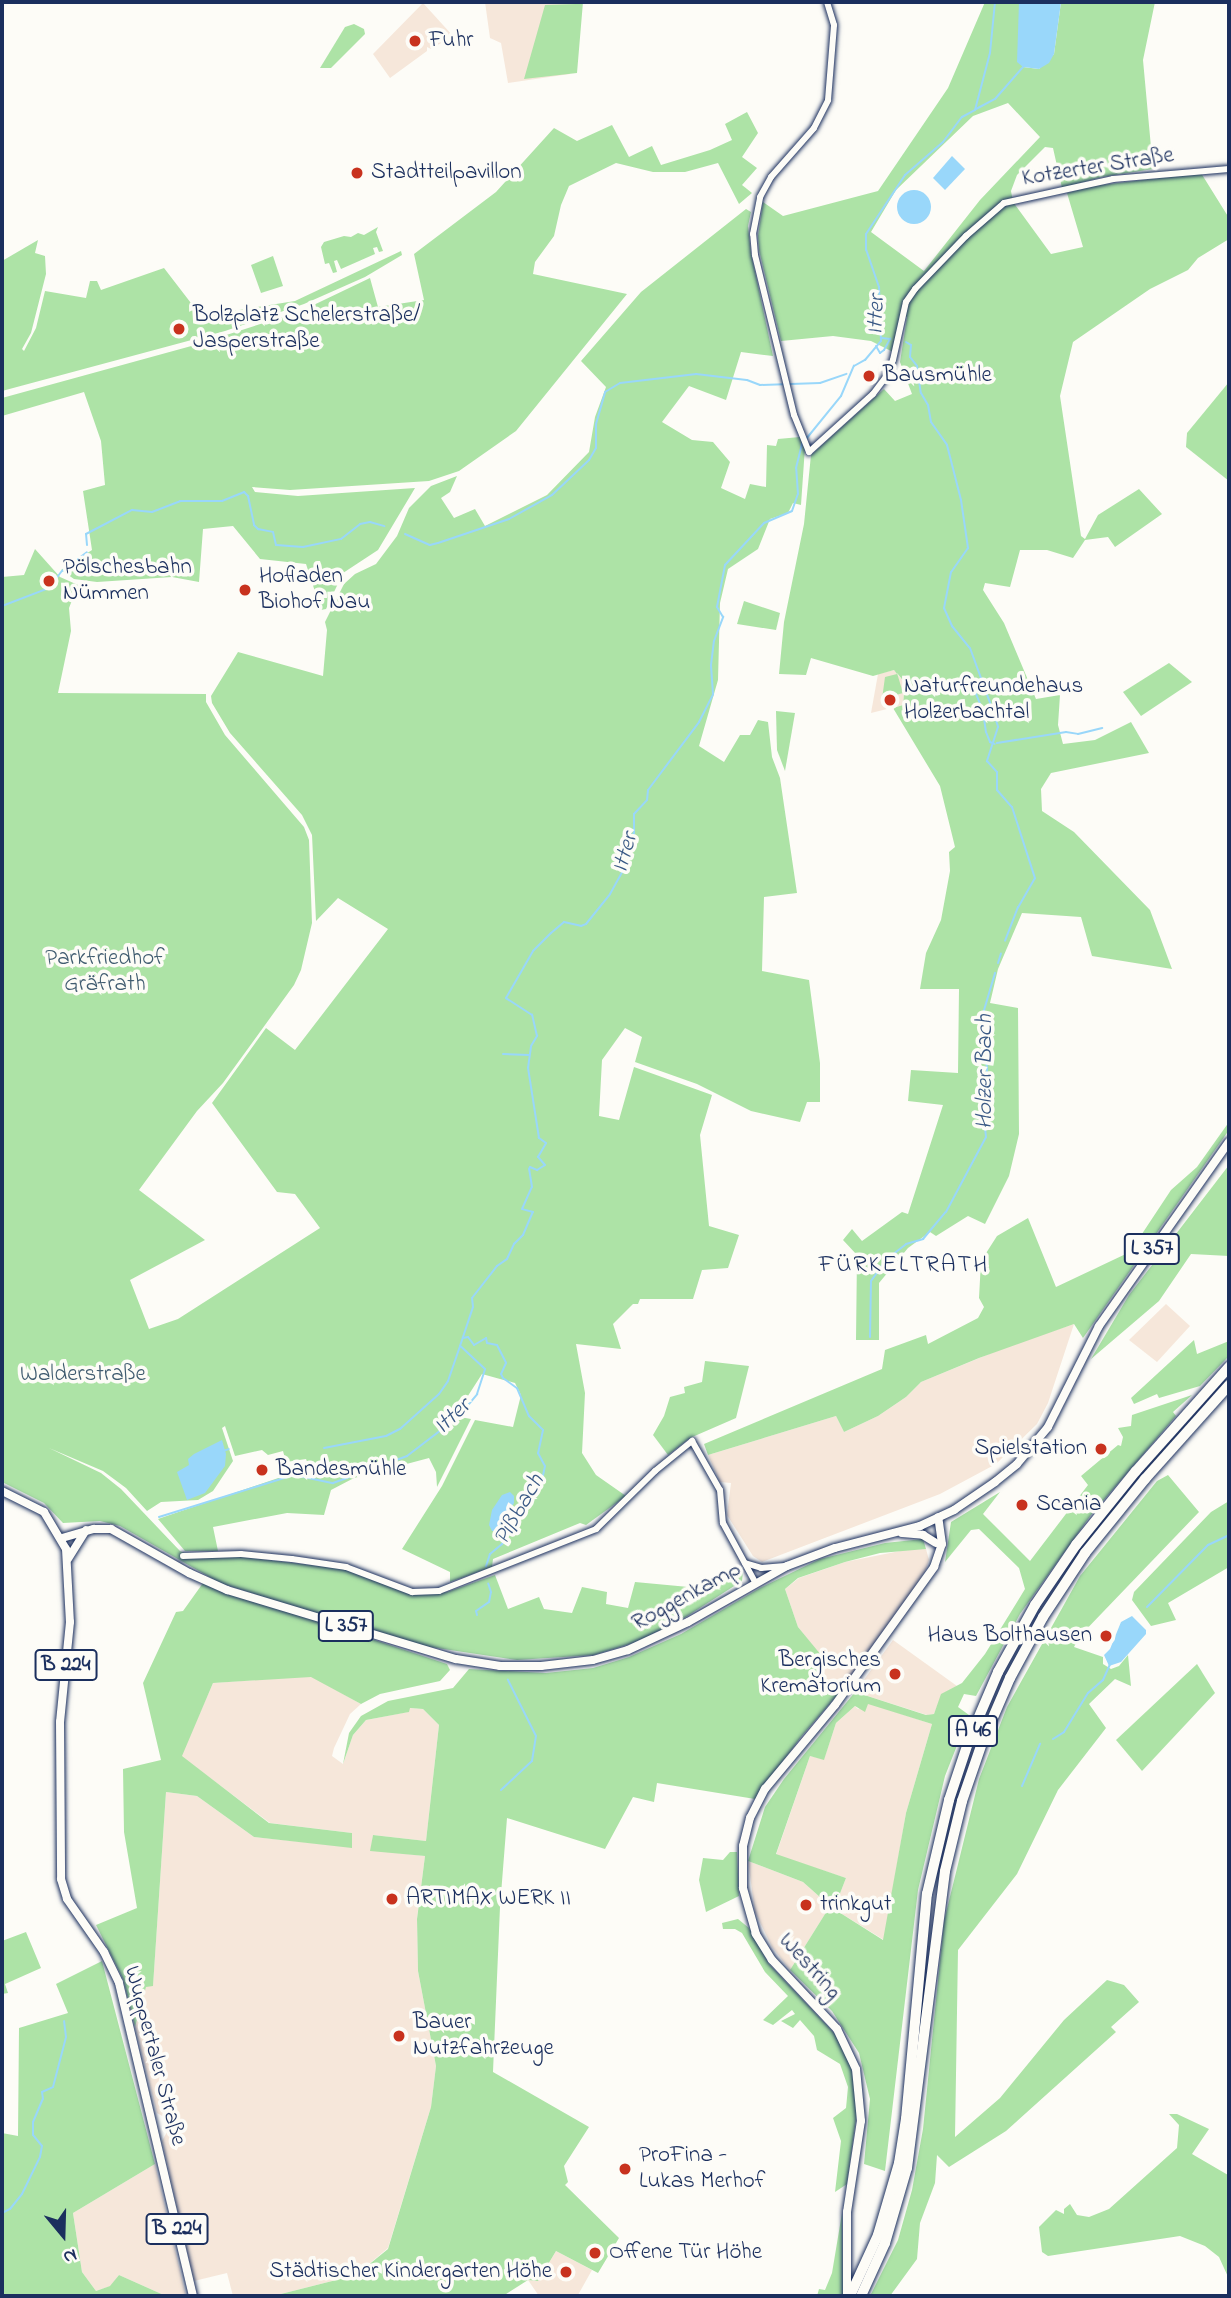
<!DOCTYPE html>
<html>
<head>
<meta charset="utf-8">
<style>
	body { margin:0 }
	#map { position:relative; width:1231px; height:2298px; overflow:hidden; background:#fdfcf7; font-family:"Indie Flower",sans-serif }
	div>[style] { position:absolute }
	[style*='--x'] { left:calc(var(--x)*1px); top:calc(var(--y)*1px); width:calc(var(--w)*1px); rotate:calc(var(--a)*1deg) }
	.built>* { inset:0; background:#f6e7da }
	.green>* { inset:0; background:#ade3a6 }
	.water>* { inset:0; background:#99d7fa }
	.round { border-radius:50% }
	.stream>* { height:2px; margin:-1px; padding:0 1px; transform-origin:1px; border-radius:1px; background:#99d7fa }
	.roads { filter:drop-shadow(0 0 2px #1b2f5e) drop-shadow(0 0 2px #1b2f5e) }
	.minor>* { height:6px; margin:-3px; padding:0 3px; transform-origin:3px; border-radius:3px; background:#fdfcf7 }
	.major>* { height:8px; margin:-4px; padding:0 4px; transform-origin:4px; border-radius:4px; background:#fdfcf7 }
	.highway>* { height:10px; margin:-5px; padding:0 5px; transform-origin:5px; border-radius:5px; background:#fdfcf7 }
	.dots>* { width:19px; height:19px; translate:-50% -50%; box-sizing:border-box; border:4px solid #fdfcf7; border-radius:50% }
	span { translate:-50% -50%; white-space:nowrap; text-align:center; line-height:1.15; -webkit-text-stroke:7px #fdfcf7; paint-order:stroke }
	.shield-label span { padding:2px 5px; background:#fdfcf7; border:2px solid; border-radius:5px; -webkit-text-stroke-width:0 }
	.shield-label { font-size:21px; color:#1b2f5e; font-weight:700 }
	.poi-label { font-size:23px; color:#1b2f5e }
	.left { translate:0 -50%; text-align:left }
	.right { translate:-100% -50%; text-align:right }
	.street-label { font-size:23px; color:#1b2f5e }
	.park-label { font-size:23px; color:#405c70 }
	.water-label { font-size:24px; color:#3a5985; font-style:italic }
	.neighbourhood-label { font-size:24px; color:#1b2f5e; letter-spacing:2px }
	.frame { position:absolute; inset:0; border:4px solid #1b2f5e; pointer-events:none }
	.north { position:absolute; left:28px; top:2200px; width:70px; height:70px; -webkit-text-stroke:5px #fdfcf7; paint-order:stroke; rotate:161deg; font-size:19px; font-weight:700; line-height:28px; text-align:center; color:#1b2f5e }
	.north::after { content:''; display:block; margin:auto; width:24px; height:32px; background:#1b2f5e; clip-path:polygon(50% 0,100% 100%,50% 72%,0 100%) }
</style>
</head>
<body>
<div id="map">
	<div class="built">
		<i style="clip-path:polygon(485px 2px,576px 2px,570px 74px,508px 83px,501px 43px,490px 38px)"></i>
		<i style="clip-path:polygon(423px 3px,453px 36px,431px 49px,427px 47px,427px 51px,390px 78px,373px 54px)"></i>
		<i style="clip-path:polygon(894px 670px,905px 683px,903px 705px,871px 713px,878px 674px)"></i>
		<i style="clip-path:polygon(1166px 1304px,1190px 1326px,1157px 1362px,1129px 1340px)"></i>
		<i style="clip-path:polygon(1074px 1324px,1048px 1403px,1037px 1424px,996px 1464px,940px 1494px,762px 1562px,753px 1556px,727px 1515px,731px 1483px,720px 1482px,708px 1455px,836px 1416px,844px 1432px,878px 1416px,906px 1397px,921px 1382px,1011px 1345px)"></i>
		<i style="clip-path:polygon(915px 1548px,926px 1549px,929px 1560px,925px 1572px,839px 1693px,819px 1675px,825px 1661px,798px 1627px,785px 1589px,799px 1578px,845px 1562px)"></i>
		<i style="clip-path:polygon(893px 1640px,957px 1686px,942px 1694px,934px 1714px,927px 1715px,855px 1692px)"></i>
		<i style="clip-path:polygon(311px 1676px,361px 1704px,350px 1714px,334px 1748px,332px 1756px,343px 1764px,353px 1735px,366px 1720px,408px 1712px,409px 1708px,423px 1709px,439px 1725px,426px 1841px,373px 1835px,371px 1850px,425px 1856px,417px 1918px,418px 1971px,436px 2066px,431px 2107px,388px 2248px,356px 2275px,273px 2296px,233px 2296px,227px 2273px,194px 2281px,162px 2141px,167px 2132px,164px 2117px,157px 2113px,135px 2027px,146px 1986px,153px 1985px,166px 1792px,197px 1796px,254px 1837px,352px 1847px,352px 1833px,270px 1823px,181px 1756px,213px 1683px)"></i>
		<i style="clip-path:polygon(868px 1703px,932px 1724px,906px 1813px,884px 1940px,834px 1909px,846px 1878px,776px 1855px,810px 1756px,824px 1759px,836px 1723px,855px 1706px,858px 1709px)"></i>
		<i style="clip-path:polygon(748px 1861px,803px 1882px,830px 1906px,790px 1970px,772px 1947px,755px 1912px)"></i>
		<i style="clip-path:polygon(155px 2164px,186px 2296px,166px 2296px,119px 2275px,111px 2286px,96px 2291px,82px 2272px,73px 2213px)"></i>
		<i style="clip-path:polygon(556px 2251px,592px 2270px,578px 2295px,539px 2296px,528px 2280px,538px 2281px)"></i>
	</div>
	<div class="green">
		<i style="clip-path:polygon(576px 2px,583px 2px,577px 73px,524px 79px,545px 5px,576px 4px)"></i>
		<i style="clip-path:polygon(evenodd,985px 2px,1019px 2px,1023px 67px,1039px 69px,1054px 54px,1061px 2px,1155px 2px,1143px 60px,1153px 169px,1102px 177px,1062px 188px,1053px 148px,1045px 147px,1017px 175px,1011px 191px,1013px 202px,1051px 254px,1083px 247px,1067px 193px,1093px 186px,1201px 173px,1229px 218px,1229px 239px,1198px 258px,1188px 270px,1150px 289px,1073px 342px,1060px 396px,1081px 536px,1085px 539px,1098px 515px,1139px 489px,1162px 514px,1115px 547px,1108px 537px,1085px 540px,1073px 558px,1047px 550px,1020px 550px,1010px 587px,985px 583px,983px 590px,1004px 623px,1036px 699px,1060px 695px,1058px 725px,1063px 744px,1095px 740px,1131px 722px,1149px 753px,1051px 773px,1041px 789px,1042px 811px,1074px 832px,1150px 910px,1172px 969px,1092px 956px,1081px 917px,1022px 913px,998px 969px,990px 1003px,1018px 1008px,1019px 1134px,1009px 1176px,985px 1224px,968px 1216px,936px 1236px,930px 1232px,908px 1248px,879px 1283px,879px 1340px,856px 1340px,857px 1255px,843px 1240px,852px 1229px,862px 1241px,902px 1212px,908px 1214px,943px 1105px,908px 1101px,911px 1070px,958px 1073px,959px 989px,920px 989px,926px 953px,941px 920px,950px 871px,949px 852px,955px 847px,940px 786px,893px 708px,903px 705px,905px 683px,897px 673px,903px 693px,882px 699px,885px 677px,897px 674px,894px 670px,873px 676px,811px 658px,806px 675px,779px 674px,784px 622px,804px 524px,811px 455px,884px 389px,895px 401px,912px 394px,900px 362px,907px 317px,901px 315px,893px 352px,871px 341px,833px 336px,781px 341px,759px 250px,758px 236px,763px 202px,783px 216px,878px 191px,948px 88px,985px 2px,1008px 103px,1040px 137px,980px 200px,924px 271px,871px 232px,896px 190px,973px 116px,1008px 103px)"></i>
		<i style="clip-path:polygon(354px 24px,364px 29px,365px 34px,331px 68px,320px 68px,345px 27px)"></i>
		<i style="clip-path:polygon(747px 112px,758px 133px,742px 157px,757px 168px,742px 185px,752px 193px,739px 204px,718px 163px,685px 172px,653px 172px,616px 163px,569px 186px,561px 205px,554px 236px,535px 262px,533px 274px,627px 294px,516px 431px,459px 471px,429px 481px,290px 490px,252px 487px,255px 492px,298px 496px,415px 488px,378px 550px,343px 573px,326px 609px,321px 610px,306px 564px,260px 559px,233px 526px,203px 529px,199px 582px,172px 577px,97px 582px,74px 579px,61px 570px,92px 550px,83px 491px,105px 485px,101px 441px,84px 392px,2px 416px,2px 398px,195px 345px,301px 311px,370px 278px,378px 307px,424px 300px,414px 254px,496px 192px,554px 128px,577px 141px,612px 125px,629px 157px,652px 146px,661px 165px,710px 150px,732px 140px,725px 124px)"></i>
		<i style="clip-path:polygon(746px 209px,751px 212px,748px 226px,751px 253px,773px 356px,741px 352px,726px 400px,689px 386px,662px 422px,692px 440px,713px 442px,730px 462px,721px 488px,745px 499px,750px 484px,766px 487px,767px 445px,776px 446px,778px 439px,800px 437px,805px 447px,801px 505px,793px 503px,788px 513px,770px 519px,758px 549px,728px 569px,720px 603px,718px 680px,699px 746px,724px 762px,740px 735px,750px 735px,758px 720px,768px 722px,772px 757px,780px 778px,797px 893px,764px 897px,762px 971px,809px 980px,820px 1063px,820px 1102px,807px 1102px,800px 1122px,751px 1111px,697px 1084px,635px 1062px,642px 1037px,625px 1028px,602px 1060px,599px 1116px,619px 1120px,634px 1067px,712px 1095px,700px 1135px,709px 1226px,739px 1235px,728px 1268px,702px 1270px,693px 1299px,640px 1299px,638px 1304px,633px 1304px,613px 1324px,621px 1349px,576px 1344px,585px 1393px,582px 1453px,596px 1475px,626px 1496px,586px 1525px,580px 1523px,493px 1559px,492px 1567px,450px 1582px,450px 1572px,402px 1549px,442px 1486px,475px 1420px,513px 1427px,521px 1395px,515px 1383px,482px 1374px,455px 1416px,471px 1419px,437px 1487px,436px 1472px,429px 1458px,354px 1478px,331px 1490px,324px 1515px,287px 1513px,213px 1527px,218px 1551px,185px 1551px,158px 1519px,296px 1472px,311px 1472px,306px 1459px,286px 1462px,283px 1451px,268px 1455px,262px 1450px,235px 1456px,225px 1426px,222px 1428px,233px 1461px,213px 1491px,198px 1500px,161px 1502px,147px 1511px,126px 1488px,103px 1471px,49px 1448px,101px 1473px,121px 1489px,180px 1551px,191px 1556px,243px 1557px,344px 1569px,414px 1595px,447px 1592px,495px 1575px,508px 1609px,539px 1597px,544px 1609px,572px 1613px,582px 1587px,607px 1592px,606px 1604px,628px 1608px,635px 1582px,710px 1589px,743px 1572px,742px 1581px,678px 1622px,633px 1643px,594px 1655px,517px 1660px,410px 1644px,220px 1583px,120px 1526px,100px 1521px,63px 1523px,44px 1503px,2px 1482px,2px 577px,24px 575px,35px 549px,60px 577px,78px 585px,69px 608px,71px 631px,58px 693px,206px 694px,206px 702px,225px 735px,304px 827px,309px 840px,312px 923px,301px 970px,294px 985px,223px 1083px,197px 1111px,139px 1190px,205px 1240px,130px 1280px,149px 1329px,178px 1319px,320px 1228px,295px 1194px,277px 1192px,212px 1103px,266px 1028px,295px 1050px,388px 929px,338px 898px,316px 921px,312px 835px,302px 815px,230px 733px,212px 703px,211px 696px,238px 652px,323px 676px,327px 630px,325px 622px,344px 584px,355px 574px,376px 564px,397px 536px,409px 508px,431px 486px,457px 476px,450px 492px,441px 498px,454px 518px,475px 509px,485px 526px,547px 495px,589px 452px,595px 417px,606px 387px,581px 361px,641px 292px)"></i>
		<i style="clip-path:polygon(378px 227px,376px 232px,383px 251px,379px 252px,377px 247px,373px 248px,375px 254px,341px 269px,337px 260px,334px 261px,337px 272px,333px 273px,329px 263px,325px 264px,321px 247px,324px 242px,344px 236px,351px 237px,358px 233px,364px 235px)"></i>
		<i style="clip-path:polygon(38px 240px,35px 253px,45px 256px,46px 274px,31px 333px,22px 349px,24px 351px,36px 328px,45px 291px,86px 298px,90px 281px,97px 281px,101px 290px,164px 268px,194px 307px,214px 314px,295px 301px,401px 251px,402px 255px,365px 277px,304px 304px,225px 331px,2px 391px,2px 261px)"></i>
		<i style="clip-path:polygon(273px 256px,283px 286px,261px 293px,251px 265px)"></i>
		<i style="clip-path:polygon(1229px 382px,1229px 481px,1186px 447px,1187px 433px)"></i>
		<i style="clip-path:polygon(744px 601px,780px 613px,776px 630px,737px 624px)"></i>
		<i style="clip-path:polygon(1169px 663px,1192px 682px,1141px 716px,1123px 692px)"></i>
		<i style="clip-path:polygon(776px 711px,795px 713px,785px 771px,777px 750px)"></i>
		<i style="clip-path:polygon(1229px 1122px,1229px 1130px,1083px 1338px,1074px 1324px,979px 1358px,921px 1382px,906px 1397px,878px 1416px,844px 1432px,836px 1416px,708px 1455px,704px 1444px,882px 1369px,885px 1350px,926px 1335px,928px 1344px,978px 1318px,984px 1307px,979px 1298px,981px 1261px,997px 1236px,1028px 1218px,1056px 1287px,1130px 1252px,1171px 1190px,1197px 1167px)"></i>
		<i style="clip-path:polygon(1229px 1165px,1229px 1256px,1191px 1254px,1159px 1301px,1091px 1359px,1129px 1295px)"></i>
		<i style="clip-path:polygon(1194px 1340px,1197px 1354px,1229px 1341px,1229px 1356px,1200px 1386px,1159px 1398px,1157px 1394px,1134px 1404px,1131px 1398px)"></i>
		<i style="clip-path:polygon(705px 1361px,749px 1366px,736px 1418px,690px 1438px,668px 1455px,653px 1435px,664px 1416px,670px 1397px,685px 1393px,684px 1387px,702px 1382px)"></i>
		<i style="clip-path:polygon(evenodd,1192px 1395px,1173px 1412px,1176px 1416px,1091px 1515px,1020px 1614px,976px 1696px,964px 1694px,958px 1707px,969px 1715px,945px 1776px,918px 1890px,885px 2171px,864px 2164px,870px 2099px,859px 2053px,832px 2011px,790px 1970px,830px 1906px,803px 1882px,748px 1861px,765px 1807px,784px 1779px,855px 1692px,926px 1715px,934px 1714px,941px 1694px,962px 1683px,985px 1654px,1025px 1589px,1019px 1568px,979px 1529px,971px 1530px,945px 1562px,951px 1522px,1000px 1492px,983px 1514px,1030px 1561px,1088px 1485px,1081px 1476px,1118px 1445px,1121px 1446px,1123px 1437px,1118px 1428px,1131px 1426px,1132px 1415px,1192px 1395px,868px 1704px,932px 1724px,906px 1813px,883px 1940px,834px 1909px,846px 1878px,776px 1854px,810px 1756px,824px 1760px,836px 1723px,855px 1706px,865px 1712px,868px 1704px)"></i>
		<i style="clip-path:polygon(1168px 1475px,1199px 1512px,1079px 1637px,1074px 1647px,1103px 1657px,1103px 1664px,1111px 1669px,1119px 1666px,1128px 1655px,1131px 1686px,1115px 1679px,1089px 1704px,1106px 1728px,1058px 1790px,1017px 1874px,958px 1950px,955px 2137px,1000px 2098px,1064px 2020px,1107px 1980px,1124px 1985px,1139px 2002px,1111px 2027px,1116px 2032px,1006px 2131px,949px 2167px,937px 2155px,935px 2183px,920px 2223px,917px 2259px,890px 2296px,870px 2296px,898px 2240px,912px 2190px,923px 2129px,944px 1921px,979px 1779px,1007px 1707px,1080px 1576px,1157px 1481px)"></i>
		<i style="clip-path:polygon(1229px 1501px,1229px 1567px,1168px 1603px,1176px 1620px,1151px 1626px,1132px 1600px,1134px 1592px,1211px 1512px)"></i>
		<i style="clip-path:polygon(923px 1539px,926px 1549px,880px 1553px,845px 1562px,798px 1578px,785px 1589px,798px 1627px,826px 1661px,819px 1675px,839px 1693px,801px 1737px,755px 1799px,657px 1783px,654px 1802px,633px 1797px,605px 1849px,507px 1818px,500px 1907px,493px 2072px,589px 2127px,564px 2166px,568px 2182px,565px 2185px,619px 2238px,598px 2273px,556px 2251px,538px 2281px,528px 2280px,503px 2296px,273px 2296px,356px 2275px,388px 2249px,431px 2107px,436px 2066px,418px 1971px,417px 1919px,425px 1856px,370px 1851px,373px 1835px,426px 1841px,439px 1725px,423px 1709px,410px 1708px,409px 1712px,366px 1720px,353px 1735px,343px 1764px,349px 1733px,361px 1716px,388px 1701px,453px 1688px,469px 1669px,546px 1673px,593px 1668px,629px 1657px,681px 1634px,760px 1588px,820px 1559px,885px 1543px)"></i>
		<i style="clip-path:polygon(203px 1583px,447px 1664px,450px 1670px,440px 1681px,380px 1694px,361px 1704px,311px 1677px,213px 1683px,182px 1756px,269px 1823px,352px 1833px,352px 1848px,254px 1837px,197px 1796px,166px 1792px,153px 1986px,146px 1987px,135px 2027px,123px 1979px,96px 1925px,137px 1908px,124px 1832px,123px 1769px,161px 1760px,143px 1683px,176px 1612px,183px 1611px)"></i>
		<i style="clip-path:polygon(1197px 1664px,1215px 1693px,1142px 1771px,1116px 1740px)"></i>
		<i style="clip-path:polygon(730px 1852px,737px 1852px,739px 1896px,706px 1912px,699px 1880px,703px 1858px,723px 1860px)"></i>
		<i style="clip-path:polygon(738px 1919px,749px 1928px,769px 1964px,835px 2034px,849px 2061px,856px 2087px,857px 2112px,847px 2184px,835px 2192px,841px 2141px,833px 2118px,846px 2108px,848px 2087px,840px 2064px,817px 2050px,814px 2036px,800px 2020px,793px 2028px,781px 2021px,795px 2014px,792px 2010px,773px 2025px,763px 2020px,788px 1996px,765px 1972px,742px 1933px,735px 1929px,723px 1929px,722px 1923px)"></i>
		<i style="clip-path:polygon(26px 1932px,41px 1968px,5px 1984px,8px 1993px,2px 1994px,2px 1941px)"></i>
		<i style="clip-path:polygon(102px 1961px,155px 2164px,73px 2213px,82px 2272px,96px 2291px,110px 2286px,119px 2275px,166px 2296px,2px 2296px,2px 2133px,18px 2136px,19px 2028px,68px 2013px,56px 1984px)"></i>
		<i style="clip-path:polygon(1169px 2114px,1177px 2114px,1209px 2129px,1192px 2154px,1228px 2175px,1229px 2279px,1219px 2257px,1205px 2246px,1180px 2236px,1048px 2256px,1042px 2252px,1039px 2227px,1056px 2210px,1064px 2214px,1064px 2209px,1070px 2204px,1077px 2215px,1089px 2217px,1109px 2209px,1177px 2148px,1179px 2125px)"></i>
		<i style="clip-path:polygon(842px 2213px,843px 2295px,817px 2296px,819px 2289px,825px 2290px,832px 2273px)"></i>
	</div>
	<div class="water">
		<i style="clip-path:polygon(1019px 2px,1061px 2px,1054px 54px,1049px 63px,1039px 69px,1023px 67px,1017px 62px)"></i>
		<i style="clip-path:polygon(952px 156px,965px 169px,945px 190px,933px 178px)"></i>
		<i class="round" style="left:897px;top:190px;width:34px;height:34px"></i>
		<i style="clip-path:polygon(222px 1440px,226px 1454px,225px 1466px,205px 1493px,187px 1500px,177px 1472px,189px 1465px,188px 1459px,194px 1454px)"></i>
		<i style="clip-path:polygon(510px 1492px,514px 1496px,514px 1503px,497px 1531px,492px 1531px,489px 1525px,492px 1510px,502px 1495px)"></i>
		<i style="clip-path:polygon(1132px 1616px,1146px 1630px,1146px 1634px,1121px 1662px,1109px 1666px,1104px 1655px,1110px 1649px,1121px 1622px)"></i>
	</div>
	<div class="stream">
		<i style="--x:976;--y:109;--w:21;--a:-28"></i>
		<i style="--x:995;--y:99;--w:43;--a:-48.8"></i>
		<i style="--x:906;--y:342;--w:6;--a:31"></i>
		<i style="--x:911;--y:345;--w:12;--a:95"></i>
		<i style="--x:910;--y:357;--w:11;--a:52"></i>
		<i style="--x:917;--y:366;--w:27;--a:82"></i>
		<i style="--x:921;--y:393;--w:14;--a:60"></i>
		<i style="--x:928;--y:405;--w:17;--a:80"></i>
		<i style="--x:931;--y:422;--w:28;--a:55"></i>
		<i style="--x:947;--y:445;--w:57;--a:75.7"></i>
		<i style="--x:961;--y:500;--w:49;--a:81.7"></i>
		<i style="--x:968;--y:548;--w:29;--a:125"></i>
		<i style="--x:951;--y:572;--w:37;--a:101"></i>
		<i style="--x:944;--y:608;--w:20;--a:66"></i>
		<i style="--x:952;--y:626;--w:28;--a:51"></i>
		<i style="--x:970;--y:648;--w:64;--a:69.9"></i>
		<i style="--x:992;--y:708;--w:20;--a:72"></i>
		<i style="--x:998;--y:727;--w:36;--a:108"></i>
		<i style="--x:987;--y:761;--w:15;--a:48"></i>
		<i style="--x:997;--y:772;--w:18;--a:90"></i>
		<i style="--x:997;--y:790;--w:23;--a:49"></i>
		<i style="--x:1012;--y:807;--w:75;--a:72.1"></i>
		<i style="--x:1035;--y:878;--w:34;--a:120"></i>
		<i style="--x:1018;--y:907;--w:36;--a:111"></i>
		<i style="--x:876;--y:346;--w:8;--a:60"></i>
		<i style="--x:880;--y:353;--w:5;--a:-37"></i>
		<i style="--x:884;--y:350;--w:13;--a:-61"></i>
		<i style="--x:890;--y:339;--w:8;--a:-173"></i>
		<i style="--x:405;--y:534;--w:27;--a:24"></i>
		<i style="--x:430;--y:545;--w:8;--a:-14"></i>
		<i style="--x:438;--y:543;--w:75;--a:-18.7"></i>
		<i style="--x:509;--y:519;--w:49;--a:-29.2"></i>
		<i style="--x:552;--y:495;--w:51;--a:-43.4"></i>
		<i style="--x:589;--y:460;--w:14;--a:-60"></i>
		<i style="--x:596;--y:448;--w:24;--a:-90"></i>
		<i style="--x:596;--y:424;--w:33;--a:-74"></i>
		<i style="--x:605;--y:392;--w:17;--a:-31"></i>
		<i style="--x:620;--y:383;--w:77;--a:-6.8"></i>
		<i style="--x:696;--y:374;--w:51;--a:6.7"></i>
		<i style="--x:747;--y:380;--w:14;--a:21"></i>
		<i style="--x:760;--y:385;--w:60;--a:-1.9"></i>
		<i style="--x:820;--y:383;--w:28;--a:-19"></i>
		<i style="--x:87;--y:545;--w:11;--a:-95"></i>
		<i style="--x:86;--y:534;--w:52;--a:-27.6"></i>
		<i style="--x:132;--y:510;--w:20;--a:6"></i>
		<i style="--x:152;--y:512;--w:30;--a:-21"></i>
		<i style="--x:180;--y:501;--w:42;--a:0"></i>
		<i style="--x:222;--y:501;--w:24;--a:-22"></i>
		<i style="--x:244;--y:492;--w:6;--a:45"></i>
		<i style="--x:248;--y:496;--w:30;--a:78"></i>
		<i style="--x:254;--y:525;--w:6;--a:45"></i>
		<i style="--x:258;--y:529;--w:15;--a:11"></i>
		<i style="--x:273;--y:532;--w:13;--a:77"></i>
		<i style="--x:276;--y:545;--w:27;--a:4"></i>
		<i style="--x:303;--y:547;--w:39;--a:-12"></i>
		<i style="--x:341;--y:539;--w:24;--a:-38"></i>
		<i style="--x:360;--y:524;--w:10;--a:-11"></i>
		<i style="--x:370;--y:522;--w:15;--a:16"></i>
		<i style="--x:2;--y:606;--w:50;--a:-21"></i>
		<i style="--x:49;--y:588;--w:21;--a:-53"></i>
		<i style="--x:62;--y:571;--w:31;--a:-37"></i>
		<i style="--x:982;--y:684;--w:10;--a:180"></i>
		<i style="--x:972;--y:684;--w:29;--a:68"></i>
		<i style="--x:983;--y:711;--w:21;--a:82"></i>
		<i style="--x:986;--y:732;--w:11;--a:68"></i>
		<i style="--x:990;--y:742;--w:5;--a:22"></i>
		<i style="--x:997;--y:743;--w:70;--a:-9.1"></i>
		<i style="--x:1066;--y:732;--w:12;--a:9"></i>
		<i style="--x:1078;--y:734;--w:25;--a:-14"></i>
		<i style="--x:998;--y:963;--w:10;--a:-73"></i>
		<i style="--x:503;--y:1054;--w:26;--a:2"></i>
		<i style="--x:870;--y:1337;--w:56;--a:-89"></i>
		<i style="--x:871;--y:1281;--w:27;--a:-54"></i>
		<i style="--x:887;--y:1259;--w:24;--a:-38"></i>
		<i style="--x:906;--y:1244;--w:18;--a:-16"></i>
		<i style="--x:923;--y:1239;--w:35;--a:-50"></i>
		<i style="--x:946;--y:1212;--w:85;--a:-61.9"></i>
		<i style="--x:986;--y:1137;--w:9;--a:-96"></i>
		<i style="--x:985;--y:1128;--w:24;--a:-75"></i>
		<i style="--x:991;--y:1105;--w:9;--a:-131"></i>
		<i style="--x:985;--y:1098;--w:30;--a:-86"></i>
		<i style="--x:987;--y:1068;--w:51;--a:-95.6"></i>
		<i style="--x:982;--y:1017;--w:46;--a:-73.5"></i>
		<i style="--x:463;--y:1338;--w:5;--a:-11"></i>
		<i style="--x:468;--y:1337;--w:10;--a:53"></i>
		<i style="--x:474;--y:1345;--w:14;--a:-30"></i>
		<i style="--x:486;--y:1338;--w:5;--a:79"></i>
		<i style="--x:487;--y:1343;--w:10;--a:11"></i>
		<i style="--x:497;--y:1345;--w:20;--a:63"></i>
		<i style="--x:506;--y:1363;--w:12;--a:114"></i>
		<i style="--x:501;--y:1374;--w:4;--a:63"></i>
		<i style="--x:503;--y:1378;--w:17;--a:36"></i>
		<i style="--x:517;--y:1388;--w:30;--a:67"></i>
		<i style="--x:529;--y:1416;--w:20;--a:45"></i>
		<i style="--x:543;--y:1430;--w:24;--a:102"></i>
		<i style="--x:538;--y:1453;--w:15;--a:62"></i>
		<i style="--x:545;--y:1466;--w:14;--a:102"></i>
		<i style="--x:542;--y:1480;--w:29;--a:117"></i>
		<i style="--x:529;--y:1506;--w:47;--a:125.4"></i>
		<i style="--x:502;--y:1544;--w:16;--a:140"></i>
		<i style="--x:490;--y:1554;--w:13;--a:108"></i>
		<i style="--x:324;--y:1448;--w:63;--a:-11"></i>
		<i style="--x:386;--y:1436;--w:16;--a:-27"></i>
		<i style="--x:400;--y:1429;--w:52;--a:-41.9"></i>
		<i style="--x:439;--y:1394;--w:16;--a:-55"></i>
		<i style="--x:448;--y:1381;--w:37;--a:-71"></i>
		<i style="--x:223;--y:1451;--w:6;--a:-18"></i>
		<i style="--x:159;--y:1517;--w:141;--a:-17.3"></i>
		<i style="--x:294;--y:1475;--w:40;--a:12"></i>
		<i style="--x:333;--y:1483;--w:79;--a:-20"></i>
		<i style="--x:407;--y:1456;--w:64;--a:-37.4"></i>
		<i style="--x:458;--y:1417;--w:30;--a:-50"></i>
		<i style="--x:477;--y:1394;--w:26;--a:-72"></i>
		<i style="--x:485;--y:1369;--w:34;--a:-137"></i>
		<i style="--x:460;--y:1346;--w:41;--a:-71.6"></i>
		<i style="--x:473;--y:1307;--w:9;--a:-96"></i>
		<i style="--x:472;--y:1298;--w:41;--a:-52"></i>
		<i style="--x:497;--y:1266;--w:12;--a:-35"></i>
		<i style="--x:507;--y:1259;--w:17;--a:-65"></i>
		<i style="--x:514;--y:1244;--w:13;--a:-45"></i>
		<i style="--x:523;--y:1235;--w:25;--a:-67"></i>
		<i style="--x:533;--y:1212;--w:11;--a:-165"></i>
		<i style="--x:522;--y:1209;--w:24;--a:-66"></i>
		<i style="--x:532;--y:1187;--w:18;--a:-99"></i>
		<i style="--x:529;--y:1169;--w:2;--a:-63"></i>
		<i style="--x:530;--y:1167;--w:8;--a:23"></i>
		<i style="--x:537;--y:1170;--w:9;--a:-32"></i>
		<i style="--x:545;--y:1165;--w:11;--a:-131"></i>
		<i style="--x:538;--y:1157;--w:16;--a:-60"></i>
		<i style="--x:546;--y:1143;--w:9;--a:-144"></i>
		<i style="--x:539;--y:1138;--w:71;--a:-98.9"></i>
		<i style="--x:528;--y:1068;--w:22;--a:-82"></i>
		<i style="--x:531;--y:1046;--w:12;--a:-59"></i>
		<i style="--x:537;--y:1036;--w:22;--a:-103"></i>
		<i style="--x:532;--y:1015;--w:31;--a:-147"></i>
		<i style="--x:506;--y:998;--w:54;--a:-60.1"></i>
		<i style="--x:533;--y:951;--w:25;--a:-45"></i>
		<i style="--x:551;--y:933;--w:17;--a:-40"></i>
		<i style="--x:564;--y:922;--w:17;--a:13"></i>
		<i style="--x:581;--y:926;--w:5;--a:-22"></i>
		<i style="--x:586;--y:924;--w:38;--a:-51"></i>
		<i style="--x:610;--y:894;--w:29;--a:-61"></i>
		<i style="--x:624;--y:869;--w:24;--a:-92"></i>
		<i style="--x:623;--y:845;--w:16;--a:-47"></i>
		<i style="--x:634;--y:833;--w:19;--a:-90"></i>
		<i style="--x:634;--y:814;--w:19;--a:-47"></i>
		<i style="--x:647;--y:800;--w:10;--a:-84"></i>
		<i style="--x:648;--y:790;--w:85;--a:-53.1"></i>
		<i style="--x:699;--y:722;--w:31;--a:-63"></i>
		<i style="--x:713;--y:694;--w:29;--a:-94"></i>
		<i style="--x:711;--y:665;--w:24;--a:-83"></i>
		<i style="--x:714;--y:641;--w:26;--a:-69"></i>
		<i style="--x:723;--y:617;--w:12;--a:-121"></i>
		<i style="--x:717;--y:607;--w:43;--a:-79.2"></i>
		<i style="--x:725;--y:565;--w:57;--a:-47.1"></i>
		<i style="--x:764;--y:523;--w:30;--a:-23"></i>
		<i style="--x:792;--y:511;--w:18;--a:-71"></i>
		<i style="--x:798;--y:494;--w:26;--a:-94"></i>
		<i style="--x:796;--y:468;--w:25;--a:-76"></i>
		<i style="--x:802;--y:444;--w:62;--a:-50.9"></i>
		<i style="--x:841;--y:396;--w:33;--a:-67"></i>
		<i style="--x:854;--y:366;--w:13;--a:-29"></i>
		<i style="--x:865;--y:360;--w:25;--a:-50"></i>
		<i style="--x:881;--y:341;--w:54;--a:-92.1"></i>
		<i style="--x:879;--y:287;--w:39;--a:-109"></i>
		<i style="--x:866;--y:250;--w:16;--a:-90"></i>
		<i style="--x:866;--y:234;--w:71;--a:-56.5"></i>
		<i style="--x:905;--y:175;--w:50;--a:-41"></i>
		<i style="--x:943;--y:142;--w:31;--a:-53"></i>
		<i style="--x:962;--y:117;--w:15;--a:-28"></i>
		<i style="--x:975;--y:110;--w:59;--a:-75.3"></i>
		<i style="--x:990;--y:53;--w:51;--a:-84.4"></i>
		<i style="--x:1147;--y:1607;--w:87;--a:-45.5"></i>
		<i style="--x:1208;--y:1545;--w:23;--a:-25"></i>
		<i style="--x:477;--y:1615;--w:4;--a:-104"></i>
		<i style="--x:476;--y:1611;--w:16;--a:-35"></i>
		<i style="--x:489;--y:1602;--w:10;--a:-79"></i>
		<i style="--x:491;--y:1592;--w:9;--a:-108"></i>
		<i style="--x:1053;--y:1739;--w:13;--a:-32"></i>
		<i style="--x:1064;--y:1732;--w:46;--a:-58.4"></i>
		<i style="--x:1088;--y:1693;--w:20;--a:-41"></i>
		<i style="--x:1103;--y:1680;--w:17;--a:-66"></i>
		<i style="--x:1022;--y:1786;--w:46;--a:-66.8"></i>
		<i style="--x:501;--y:1790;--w:42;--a:-43.1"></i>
		<i style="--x:532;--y:1761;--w:25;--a:-81"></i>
		<i style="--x:536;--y:1736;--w:63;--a:-116.6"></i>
		<i style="--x:2;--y:2213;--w:9;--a:-27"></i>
		<i style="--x:10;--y:2209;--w:19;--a:-51"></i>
		<i style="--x:22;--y:2194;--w:41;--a:-64.1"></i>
		<i style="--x:40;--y:2157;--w:11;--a:-80"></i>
		<i style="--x:42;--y:2146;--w:14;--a:-129"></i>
		<i style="--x:33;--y:2135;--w:13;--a:-90"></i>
		<i style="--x:33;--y:2122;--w:25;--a:-67"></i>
		<i style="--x:43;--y:2099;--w:7;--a:-98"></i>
		<i style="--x:42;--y:2092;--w:12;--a:-24"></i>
		<i style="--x:53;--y:2087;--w:52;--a:-75.4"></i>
		<i style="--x:66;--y:2037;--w:16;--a:-97"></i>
	</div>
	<div class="roads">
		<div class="minor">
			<i style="--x:809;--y:452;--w:86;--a:-42.2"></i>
			<i style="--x:873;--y:394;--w:21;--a:-53"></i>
			<i style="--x:886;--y:377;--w:18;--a:-68"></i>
			<i style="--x:893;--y:360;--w:59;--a:-77.4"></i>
			<i style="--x:906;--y:302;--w:16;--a:-55"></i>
			<i style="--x:915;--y:289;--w:74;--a:-46.1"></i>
			<i style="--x:966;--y:236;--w:50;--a:-41"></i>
			<i style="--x:1004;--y:203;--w:112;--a:-12.4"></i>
			<i style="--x:1113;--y:179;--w:116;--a:-4.9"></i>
			<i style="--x:809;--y:452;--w:40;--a:-112"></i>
			<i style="--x:794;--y:415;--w:165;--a:-103.7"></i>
			<i style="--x:755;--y:255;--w:21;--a:-95"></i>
			<i style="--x:753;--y:234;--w:38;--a:-79"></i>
			<i style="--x:760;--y:197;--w:23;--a:-61"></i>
			<i style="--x:771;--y:177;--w:65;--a:-48.7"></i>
			<i style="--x:814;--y:128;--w:31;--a:-63"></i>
			<i style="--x:828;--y:100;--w:75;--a:-85.4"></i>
			<i style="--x:834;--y:25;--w:24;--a:-107"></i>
			<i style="--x:183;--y:1556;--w:58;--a:-2"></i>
			<i style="--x:241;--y:1554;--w:51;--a:5.6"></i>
			<i style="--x:292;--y:1559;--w:55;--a:8.4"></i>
			<i style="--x:346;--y:1567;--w:71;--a:20.7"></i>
			<i style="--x:412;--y:1592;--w:27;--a:-2"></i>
			<i style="--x:439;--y:1591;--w:169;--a:-21.5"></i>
			<i style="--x:596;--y:1529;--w:83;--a:-44.5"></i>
			<i style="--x:655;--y:1471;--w:48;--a:-39"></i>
			<i style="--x:692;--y:1441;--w:56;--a:60.3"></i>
			<i style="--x:720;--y:1490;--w:33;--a:85"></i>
			<i style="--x:723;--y:1523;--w:67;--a:61.5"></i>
			<i style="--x:745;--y:1563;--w:17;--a:17"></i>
			<i style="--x:761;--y:1568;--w:24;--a:-5"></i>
		</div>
		<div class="major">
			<i style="--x:2;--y:1491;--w:47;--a:26.6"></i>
			<i style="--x:44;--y:1512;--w:43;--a:59.3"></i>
			<i style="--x:66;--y:1549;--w:73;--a:86.9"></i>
			<i style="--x:70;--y:1622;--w:100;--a:95.7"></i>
			<i style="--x:60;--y:1722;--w:157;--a:89.6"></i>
			<i style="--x:61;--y:1879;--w:21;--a:73"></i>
			<i style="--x:67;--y:1899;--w:65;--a:55.1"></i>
			<i style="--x:104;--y:1952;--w:34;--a:64"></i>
			<i style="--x:119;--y:1983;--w:322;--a:76.7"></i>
			<i style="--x:902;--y:1533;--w:21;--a:5"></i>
			<i style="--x:923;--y:1535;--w:15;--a:32"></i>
			<i style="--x:62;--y:1538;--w:33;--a:-16"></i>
			<i style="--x:94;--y:1529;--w:17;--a:0"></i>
			<i style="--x:111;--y:1529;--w:90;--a:29.4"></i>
			<i style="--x:189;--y:1573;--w:42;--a:24.1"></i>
			<i style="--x:227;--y:1590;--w:239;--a:16.8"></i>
			<i style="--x:456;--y:1659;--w:45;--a:9"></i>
			<i style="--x:500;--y:1666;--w:41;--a:0"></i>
			<i style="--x:541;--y:1666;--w:52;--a:-6.6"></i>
			<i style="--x:593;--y:1660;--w:36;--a:-16"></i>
			<i style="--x:628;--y:1650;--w:66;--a:-25"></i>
			<i style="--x:688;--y:1622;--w:114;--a:-29.5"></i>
			<i style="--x:787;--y:1566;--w:51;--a:-20.6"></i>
			<i style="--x:835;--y:1548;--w:88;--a:-14.5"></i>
			<i style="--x:920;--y:1526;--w:38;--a:-25"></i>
			<i style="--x:954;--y:1510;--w:50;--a:-34.3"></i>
			<i style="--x:995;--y:1482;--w:28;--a:-39"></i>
			<i style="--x:1017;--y:1464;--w:48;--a:-50"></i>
			<i style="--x:1048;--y:1427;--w:113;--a:-63.2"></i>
			<i style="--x:1099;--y:1326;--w:225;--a:-54.8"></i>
			<i style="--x:68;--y:1559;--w:34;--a:-58"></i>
			<i style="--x:847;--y:2296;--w:84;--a:-90"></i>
			<i style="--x:847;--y:2212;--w:92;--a:-81.3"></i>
			<i style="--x:861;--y:2121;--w:52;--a:-95.5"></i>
			<i style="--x:856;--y:2069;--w:44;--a:-115.4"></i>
			<i style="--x:837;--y:2029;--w:95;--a:-133.3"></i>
			<i style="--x:772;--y:1960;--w:31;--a:-122"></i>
			<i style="--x:756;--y:1934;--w:48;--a:-105.8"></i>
			<i style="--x:743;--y:1888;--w:42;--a:-90"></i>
			<i style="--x:743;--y:1846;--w:29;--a:-76"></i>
			<i style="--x:750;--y:1818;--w:33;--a:-63"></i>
			<i style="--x:765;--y:1789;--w:109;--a:-50.2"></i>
			<i style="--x:835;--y:1705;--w:170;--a:-54.3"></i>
			<i style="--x:934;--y:1567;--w:24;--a:-71"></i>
			<i style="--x:942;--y:1544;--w:27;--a:-98"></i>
		</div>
		<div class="highway">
			<i style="--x:850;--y:2296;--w:67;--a:-65.3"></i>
			<i style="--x:878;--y:2235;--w:75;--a:-73.7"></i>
			<i style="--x:899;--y:2163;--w:45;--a:-81"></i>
			<i style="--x:906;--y:2119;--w:226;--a:-84.7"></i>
			<i style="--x:927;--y:1894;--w:97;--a:-76.8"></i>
			<i style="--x:949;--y:1800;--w:63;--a:-71.6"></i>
			<i style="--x:969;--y:1740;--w:74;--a:-66.9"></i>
			<i style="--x:998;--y:1672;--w:77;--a:-61.1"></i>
			<i style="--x:1035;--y:1605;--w:73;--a:-55.7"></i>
			<i style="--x:1076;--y:1545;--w:95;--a:-51"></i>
			<i style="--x:1136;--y:1471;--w:140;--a:-48.2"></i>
			<i style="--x:861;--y:2296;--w:58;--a:-65.6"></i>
			<i style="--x:885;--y:2243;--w:78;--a:-73.7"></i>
			<i style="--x:907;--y:2168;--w:299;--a:-82.7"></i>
			<i style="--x:945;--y:1871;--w:72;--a:-76.3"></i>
			<i style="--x:962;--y:1801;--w:61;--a:-71"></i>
			<i style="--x:982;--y:1743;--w:71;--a:-66.7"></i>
			<i style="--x:1010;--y:1678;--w:69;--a:-61.6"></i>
			<i style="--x:1043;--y:1617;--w:77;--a:-56.7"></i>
			<i style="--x:1085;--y:1553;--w:95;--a:-51"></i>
			<i style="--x:1145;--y:1479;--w:126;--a:-48.2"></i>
		</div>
	</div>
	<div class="dots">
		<i style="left:415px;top:41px;background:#c8321e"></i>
		<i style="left:357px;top:173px;background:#c8321e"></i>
		<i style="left:179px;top:329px;background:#c8321e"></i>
		<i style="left:869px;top:376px;background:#c8321e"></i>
		<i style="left:49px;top:581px;background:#c8321e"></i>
		<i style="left:245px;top:590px;background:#c8321e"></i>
		<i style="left:890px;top:700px;background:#c8321e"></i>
		<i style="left:1101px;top:1449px;background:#c8321e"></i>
		<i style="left:262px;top:1470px;background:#c8321e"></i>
		<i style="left:1022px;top:1505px;background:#c8321e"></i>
		<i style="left:1106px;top:1636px;background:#c8321e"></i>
		<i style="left:895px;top:1674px;background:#c8321e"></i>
		<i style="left:392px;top:1899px;background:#c8321e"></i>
		<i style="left:806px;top:1905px;background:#c8321e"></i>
		<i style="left:399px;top:2036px;background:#c8321e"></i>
		<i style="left:625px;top:2169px;background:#c8321e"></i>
		<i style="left:595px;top:2253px;background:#c8321e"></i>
		<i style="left:566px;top:2272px;background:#c8321e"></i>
	</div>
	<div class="shield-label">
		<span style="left:1152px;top:1249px">L 357</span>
		<span style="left:346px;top:1626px">L 357</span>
		<span style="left:66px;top:1665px">B 224</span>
		<span style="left:973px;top:1731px">A 46</span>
		<span style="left:177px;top:2229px">B 224</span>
	</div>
	<div class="poi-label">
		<span class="left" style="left:429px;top:41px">Fuhr</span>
		<span class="left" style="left:371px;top:173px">Stadtteilpavillon</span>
		<span class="left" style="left:193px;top:329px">Bolzplatz Schelerstraße/<br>Jasperstraße</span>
		<span class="left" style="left:883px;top:376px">Bausmühle</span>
		<span class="left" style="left:63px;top:581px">Pölschesbahn<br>Nümmen</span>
		<span class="left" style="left:259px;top:590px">Hofladen<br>Biohof Nau</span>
		<span class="left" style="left:904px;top:700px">Naturfreundehaus<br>Holzerbachtal</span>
		<span class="right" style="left:1087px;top:1449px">Spielstation</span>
		<span class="left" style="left:276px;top:1470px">Bandesmühle</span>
		<span class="left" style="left:1036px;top:1505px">Scania</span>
		<span class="right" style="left:1092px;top:1636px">Haus Bolthausen</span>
		<span class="right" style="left:881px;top:1674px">Bergisches<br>Krematorium</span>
		<span class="left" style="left:406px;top:1899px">ARTIMAX WERK II</span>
		<span class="left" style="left:820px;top:1905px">trinkgut</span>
		<span class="left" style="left:413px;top:2036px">Bauer<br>Nutzfahrzeuge</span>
		<span class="left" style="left:639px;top:2169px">ProFina -<br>Lukas Merhof</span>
		<span class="left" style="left:609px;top:2253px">Offene Tür Höhe</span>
		<span class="right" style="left:552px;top:2272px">Städtischer Kindergarten Höhe</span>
	</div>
	<div class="street-label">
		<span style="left:1098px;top:168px;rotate:-9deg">Kotzerter Straße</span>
		<span style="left:687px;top:1597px;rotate:-29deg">Roggenkamp</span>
		<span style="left:809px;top:1967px;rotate:48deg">Westring</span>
		<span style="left:154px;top:2056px;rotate:75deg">Wuppertaler Straße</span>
	</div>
	<div class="park-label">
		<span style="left:105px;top:972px">Parkfriedhof<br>Gräfrath</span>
		<span style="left:83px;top:1375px">Walderstraße</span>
	</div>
	<div class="water-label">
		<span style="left:877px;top:315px;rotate:-87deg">Itter</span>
		<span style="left:626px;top:853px;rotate:-74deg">Itter</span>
		<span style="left:986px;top:1072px;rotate:-90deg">Holzer Bach</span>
		<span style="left:453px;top:1417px;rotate:-43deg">Itter</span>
		<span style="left:520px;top:1510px;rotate:-60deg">Pißbach</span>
	</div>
	<div class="neighbourhood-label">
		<span style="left:904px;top:1266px">FÜRKELTRATH</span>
	</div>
	<div class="frame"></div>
	<div class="north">N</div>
</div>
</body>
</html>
